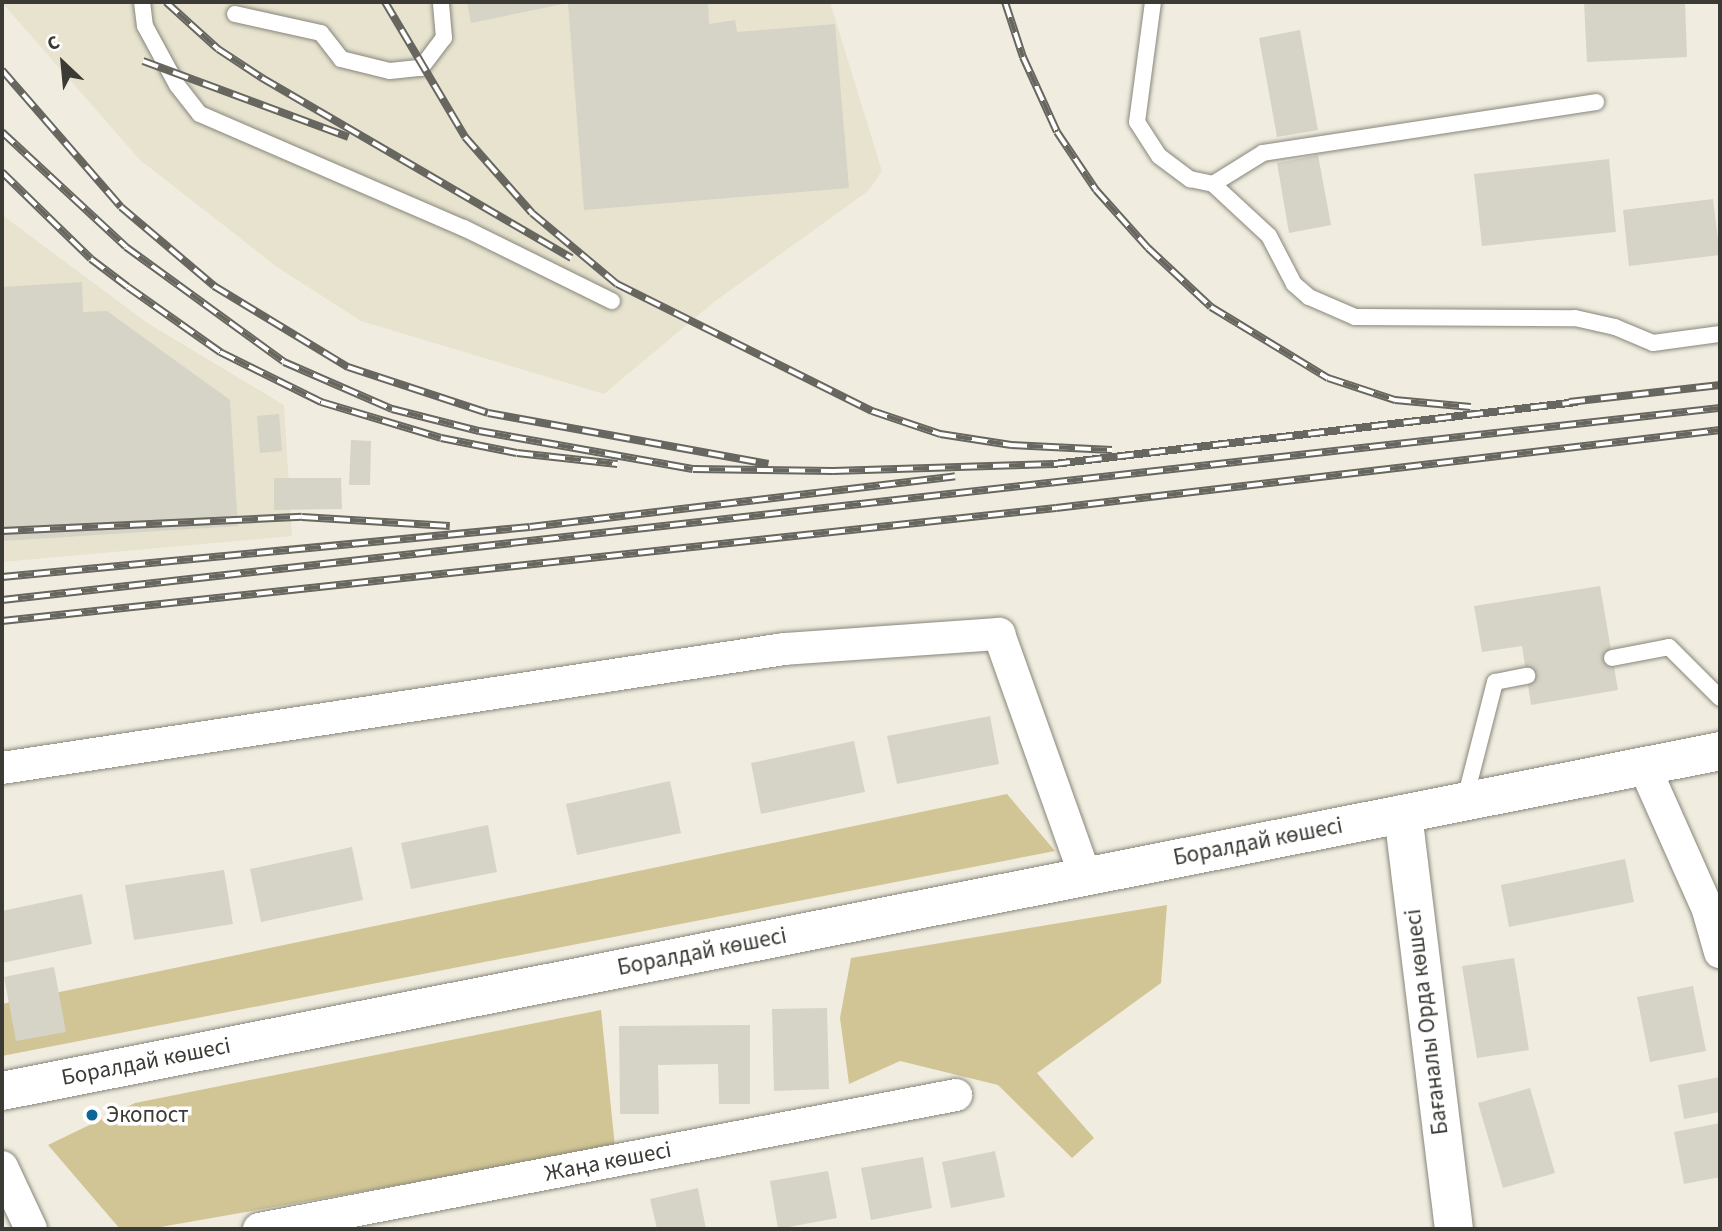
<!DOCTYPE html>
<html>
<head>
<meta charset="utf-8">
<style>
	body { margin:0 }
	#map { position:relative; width:1722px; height:1231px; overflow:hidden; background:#f0ede0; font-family:"Source Sans 3",sans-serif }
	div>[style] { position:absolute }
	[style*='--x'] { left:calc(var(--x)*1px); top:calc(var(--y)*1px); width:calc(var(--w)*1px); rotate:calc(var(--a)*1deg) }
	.built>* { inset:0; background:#e7e3cf }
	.green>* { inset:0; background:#d1c595 }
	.building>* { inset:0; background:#d6d3c7 }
	.roads { filter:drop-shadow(0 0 2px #88867a) drop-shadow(0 0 2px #88867a) }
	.service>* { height:16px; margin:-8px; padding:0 8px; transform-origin:8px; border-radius:8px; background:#fff }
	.minor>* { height:32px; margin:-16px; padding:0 16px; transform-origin:16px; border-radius:16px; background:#fff }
	.tertiary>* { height:38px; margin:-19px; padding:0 19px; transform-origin:19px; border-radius:19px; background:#fff }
	.primary>* { height:38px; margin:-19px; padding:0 19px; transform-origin:19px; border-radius:19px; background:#fff }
	.rail>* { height:8px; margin-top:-4px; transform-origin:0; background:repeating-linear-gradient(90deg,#fff 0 16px,#67665f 0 32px); box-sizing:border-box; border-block:2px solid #67665f }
	.dots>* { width:19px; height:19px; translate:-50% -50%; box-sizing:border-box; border:4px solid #fff; border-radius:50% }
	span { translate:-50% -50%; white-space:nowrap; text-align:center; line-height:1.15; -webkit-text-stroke:7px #fff; paint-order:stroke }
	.street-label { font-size:23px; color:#3b3a35 }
	.poi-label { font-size:23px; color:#3b3a35 }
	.left { translate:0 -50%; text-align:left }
	.frame { position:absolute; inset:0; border:4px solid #3b3a35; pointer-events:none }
	.north { position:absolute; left:28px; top:28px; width:70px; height:70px; -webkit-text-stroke:5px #fff; paint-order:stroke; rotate:334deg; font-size:19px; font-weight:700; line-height:28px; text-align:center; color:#3b3a35 }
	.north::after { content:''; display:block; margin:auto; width:24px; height:32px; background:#3b3a35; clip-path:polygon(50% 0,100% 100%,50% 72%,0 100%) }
</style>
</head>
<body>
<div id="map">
	<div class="built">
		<i style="clip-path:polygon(2px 2px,830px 2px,882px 171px,868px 191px,714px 302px,604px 394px,361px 321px,277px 267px,140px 160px,5px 6px,2px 8px)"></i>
		<i style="clip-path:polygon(2px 215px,149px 324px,284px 405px,292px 536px,2px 562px)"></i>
	</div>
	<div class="green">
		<i style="clip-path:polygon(1007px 794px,1055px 851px,2px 1056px,2px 1004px)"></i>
		<i style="clip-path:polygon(1167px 905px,1161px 983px,1037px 1073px,1094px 1138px,1072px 1158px,998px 1085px,900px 1061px,849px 1084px,840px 1018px,851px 958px)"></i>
		<i style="clip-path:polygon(601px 1010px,615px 1147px,149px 1229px,120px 1229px,48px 1145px,135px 1103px)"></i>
	</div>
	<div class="building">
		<i style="clip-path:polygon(467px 2px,708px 2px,709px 24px,735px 20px,737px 32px,835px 24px,849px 188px,584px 210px,568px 3px,471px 23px)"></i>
		<i style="clip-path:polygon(1584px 2px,1685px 2px,1687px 57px,1587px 62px)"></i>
		<i style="clip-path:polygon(1300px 30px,1318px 130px,1277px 137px,1259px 38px)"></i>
		<i style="clip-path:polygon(1318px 155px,1331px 225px,1289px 233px,1277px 163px)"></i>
		<i style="clip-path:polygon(1609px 159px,1616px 232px,1482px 246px,1474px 174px)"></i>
		<i style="clip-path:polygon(1713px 199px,1720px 255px,1629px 266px,1623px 210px)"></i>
		<i style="clip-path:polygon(82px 282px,83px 312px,107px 311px,230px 400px,238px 526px,2px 541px,2px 287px)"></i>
		<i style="clip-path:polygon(279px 414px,282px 451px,260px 453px,257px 416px)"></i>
		<i style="clip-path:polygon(351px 440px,371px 441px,370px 485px,349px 485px)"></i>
		<i style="clip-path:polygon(274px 478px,341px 478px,342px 509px,274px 510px)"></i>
		<i style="clip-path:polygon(1600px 586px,1618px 690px,1531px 705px,1522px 646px,1482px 652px,1474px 606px)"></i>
		<i style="clip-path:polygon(990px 716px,999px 764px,897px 784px,887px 736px)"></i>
		<i style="clip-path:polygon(854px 741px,865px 792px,761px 814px,751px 763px)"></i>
		<i style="clip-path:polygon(670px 781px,681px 833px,577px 855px,566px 804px)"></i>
		<i style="clip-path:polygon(488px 825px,497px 872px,411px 889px,401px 843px)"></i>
		<i style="clip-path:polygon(352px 847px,363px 900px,261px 922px,250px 869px)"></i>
		<i style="clip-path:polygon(1625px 859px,1634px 902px,1509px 927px,1501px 885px)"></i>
		<i style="clip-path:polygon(224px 870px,233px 924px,134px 940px,125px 885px)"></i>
		<i style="clip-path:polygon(82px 894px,92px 944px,2px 963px,2px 911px)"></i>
		<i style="clip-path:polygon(1514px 958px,1529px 1050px,1477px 1058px,1462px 966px)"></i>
		<i style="clip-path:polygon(54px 967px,66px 1032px,16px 1041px,4px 977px)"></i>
		<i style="clip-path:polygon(1693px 986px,1706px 1051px,1650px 1062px,1637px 997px)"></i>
		<i style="clip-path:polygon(827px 1008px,829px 1089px,774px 1091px,772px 1009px)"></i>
		<i style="clip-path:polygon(750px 1025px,750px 1104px,719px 1104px,718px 1064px,658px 1065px,659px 1114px,620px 1114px,619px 1026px)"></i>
		<i style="clip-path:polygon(1720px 1077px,1720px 1112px,1684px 1119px,1678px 1085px)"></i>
		<i style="clip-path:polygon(1530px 1088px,1555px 1173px,1503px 1188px,1478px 1103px)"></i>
		<i style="clip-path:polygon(1720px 1123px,1720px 1177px,1684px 1184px,1674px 1132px)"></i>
		<i style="clip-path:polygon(995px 1151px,1005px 1197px,951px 1208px,942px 1162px)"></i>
		<i style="clip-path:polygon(923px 1157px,932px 1208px,871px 1220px,861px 1168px)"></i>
		<i style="clip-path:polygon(828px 1171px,837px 1218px,778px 1229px,770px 1181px)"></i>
		<i style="clip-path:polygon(698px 1188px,706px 1229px,657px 1229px,650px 1199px)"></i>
	</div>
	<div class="roads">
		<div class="service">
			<i style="--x:142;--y:2;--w:24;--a:83"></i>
			<i style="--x:145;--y:26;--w:67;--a:61.5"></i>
			<i style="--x:177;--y:85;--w:37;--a:52"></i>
			<i style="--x:200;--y:114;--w:288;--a:23.4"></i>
			<i style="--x:464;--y:228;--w:165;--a:26.3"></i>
			<i style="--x:1153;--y:2;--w:121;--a:97.6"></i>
			<i style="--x:1137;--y:122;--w:40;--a:57.1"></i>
			<i style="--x:1159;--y:156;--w:39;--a:37"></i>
			<i style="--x:1190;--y:179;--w:24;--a:12"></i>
			<i style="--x:1213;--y:184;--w:76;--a:42.9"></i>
			<i style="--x:1269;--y:236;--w:54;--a:62.5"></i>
			<i style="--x:1294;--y:284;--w:20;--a:41"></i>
			<i style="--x:1309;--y:297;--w:50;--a:23.5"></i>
			<i style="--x:1355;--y:317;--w:220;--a:0.3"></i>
			<i style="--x:1575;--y:318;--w:41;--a:12.7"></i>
			<i style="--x:1615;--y:327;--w:41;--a:22.8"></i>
			<i style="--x:1653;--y:343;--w:68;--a:-7.7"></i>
			<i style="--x:235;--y:14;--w:88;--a:12.5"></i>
			<i style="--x:321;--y:33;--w:33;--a:52"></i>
			<i style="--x:341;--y:59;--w:50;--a:13.8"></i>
			<i style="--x:390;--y:71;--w:31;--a:-6"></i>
			<i style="--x:421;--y:68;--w:38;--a:-53"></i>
			<i style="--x:444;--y:38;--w:36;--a:-95"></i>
			<i style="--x:1213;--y:184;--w:59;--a:-31.8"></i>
			<i style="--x:1263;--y:153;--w:337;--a:-8.7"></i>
			<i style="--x:1612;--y:658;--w:58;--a:-10.9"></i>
			<i style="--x:1669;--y:647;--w:72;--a:45"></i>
			<i style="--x:1465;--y:799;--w:121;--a:-75.6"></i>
			<i style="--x:1495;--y:682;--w:33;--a:-11"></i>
		</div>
		<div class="minor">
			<i style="--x:1644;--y:766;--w:158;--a:66"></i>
			<i style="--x:1708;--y:910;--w:44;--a:74.1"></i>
			<i style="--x:2;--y:768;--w:791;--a:-8.65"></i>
			<i style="--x:784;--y:649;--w:216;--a:-4"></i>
			<i style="--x:999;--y:634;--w:257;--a:70.4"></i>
			<i style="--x:2;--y:1167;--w:68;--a:64.9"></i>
			<i style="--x:259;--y:1229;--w:710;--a:-10.88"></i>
		</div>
		<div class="tertiary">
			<i style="--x:1403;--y:814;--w:418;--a:83"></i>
		</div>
		<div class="primary">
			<i style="--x:2;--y:1091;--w:1751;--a:-11.19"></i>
		</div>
	</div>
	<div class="rail">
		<i style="--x:166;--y:2;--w:70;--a:42.1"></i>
		<i style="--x:218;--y:49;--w:53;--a:33.4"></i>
		<i style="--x:262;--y:78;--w:358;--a:30.2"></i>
		<i style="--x:385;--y:2;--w:157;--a:59.3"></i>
		<i style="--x:465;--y:137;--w:101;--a:48.6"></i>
		<i style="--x:532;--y:213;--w:111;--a:39.9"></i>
		<i style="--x:617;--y:284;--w:285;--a:26.5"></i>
		<i style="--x:872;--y:411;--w:72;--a:18.7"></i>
		<i style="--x:940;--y:434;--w:72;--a:8.8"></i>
		<i style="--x:1011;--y:445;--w:101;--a:2.8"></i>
		<i style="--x:1005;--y:2;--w:58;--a:71.9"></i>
		<i style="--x:1023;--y:57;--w:82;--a:65.6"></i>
		<i style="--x:1057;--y:132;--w:70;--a:56.1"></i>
		<i style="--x:1096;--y:190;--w:78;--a:48.1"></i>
		<i style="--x:1148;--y:248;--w:86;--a:43.1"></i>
		<i style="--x:1211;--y:307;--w:137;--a:31.3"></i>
		<i style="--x:1328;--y:378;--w:71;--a:18.2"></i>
		<i style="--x:1395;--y:400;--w:76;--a:5.3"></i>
		<i style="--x:143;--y:61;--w:219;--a:20.3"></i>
		<i style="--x:2;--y:70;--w:181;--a:49"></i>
		<i style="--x:121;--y:207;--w:122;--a:40.3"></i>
		<i style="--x:214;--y:286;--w:157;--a:31.2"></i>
		<i style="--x:348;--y:367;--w:147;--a:18.2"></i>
		<i style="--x:488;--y:413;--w:285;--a:10.3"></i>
		<i style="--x:2;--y:132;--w:169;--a:42.8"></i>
		<i style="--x:126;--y:247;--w:195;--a:36"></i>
		<i style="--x:284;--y:362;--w:118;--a:23.5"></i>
		<i style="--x:392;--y:409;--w:90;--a:14.2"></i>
		<i style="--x:479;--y:431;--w:217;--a:10.1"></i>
		<i style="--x:693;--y:469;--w:140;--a:0.8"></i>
		<i style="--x:833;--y:471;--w:221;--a:-1.8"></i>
		<i style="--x:1054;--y:464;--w:527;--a:-6.76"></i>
		<i style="--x:2;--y:172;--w:124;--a:44.3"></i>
		<i style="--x:91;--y:259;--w:46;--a:37.1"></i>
		<i style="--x:128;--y:287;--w:113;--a:35.2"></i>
		<i style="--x:220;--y:352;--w:113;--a:26.3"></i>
		<i style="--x:321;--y:402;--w:125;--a:16.7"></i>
		<i style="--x:441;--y:438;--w:77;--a:11.2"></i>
		<i style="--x:517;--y:453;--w:101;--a:6.3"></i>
		<i style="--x:1569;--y:402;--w:152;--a:-6.4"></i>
		<i style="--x:2;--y:531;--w:300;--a:-2.7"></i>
		<i style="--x:302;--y:517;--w:148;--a:3.5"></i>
		<i style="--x:2;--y:577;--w:530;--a:-5.41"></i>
		<i style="--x:530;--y:527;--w:428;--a:-6.8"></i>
		<i style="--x:2;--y:600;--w:1729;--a:-6.38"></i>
		<i style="--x:2;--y:621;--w:1060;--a:-6.12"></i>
		<i style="--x:1056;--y:508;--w:669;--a:-6.7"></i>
	</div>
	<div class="dots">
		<i style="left:92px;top:1115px;background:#0c6797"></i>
	</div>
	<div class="street-label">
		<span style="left:1258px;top:842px;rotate:-11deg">Боралдай көшесі</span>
		<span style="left:702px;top:952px;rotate:-11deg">Боралдай көшесі</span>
		<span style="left:1427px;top:1022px;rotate:-97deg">Бағаналы Орда көшесі</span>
		<span style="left:146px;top:1062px;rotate:-11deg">Боралдай көшесі</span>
		<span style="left:608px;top:1162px;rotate:-11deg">Жаңа көшесі</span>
	</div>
	<div class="poi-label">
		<span class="left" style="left:106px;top:1115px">Экопост</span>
	</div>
	<div class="frame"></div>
	<div class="north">С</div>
</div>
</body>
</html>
